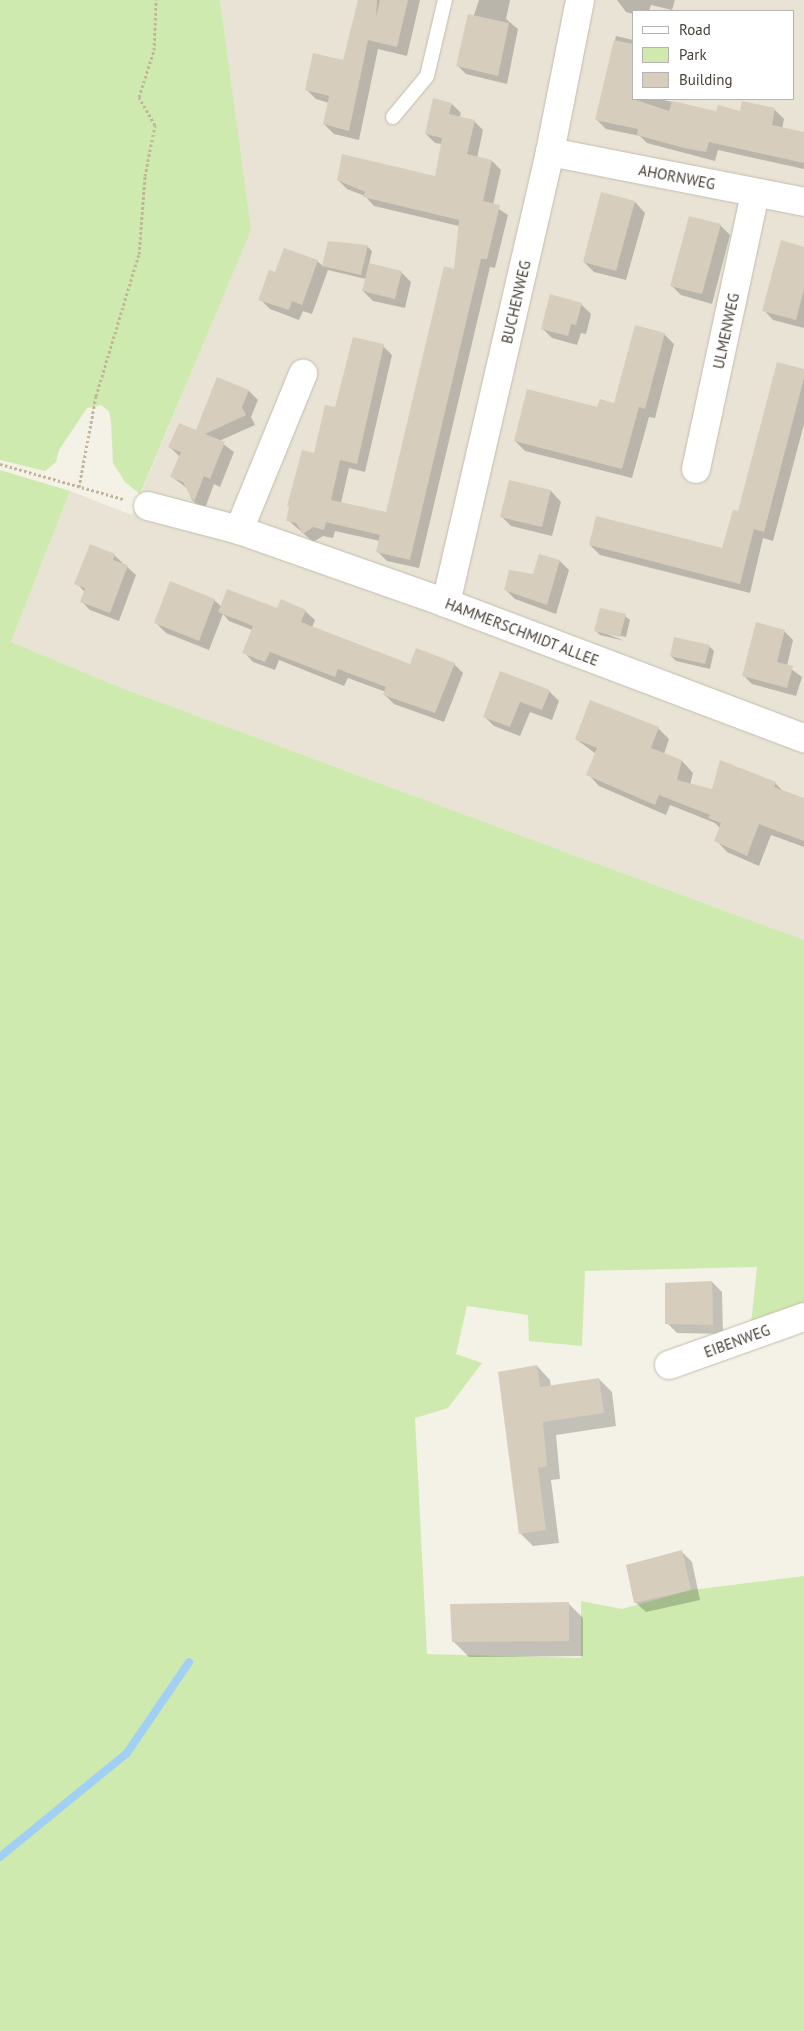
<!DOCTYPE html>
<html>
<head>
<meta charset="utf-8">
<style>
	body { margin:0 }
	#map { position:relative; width:804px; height:2031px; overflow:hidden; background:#f4f1e7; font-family:"PT Sans",sans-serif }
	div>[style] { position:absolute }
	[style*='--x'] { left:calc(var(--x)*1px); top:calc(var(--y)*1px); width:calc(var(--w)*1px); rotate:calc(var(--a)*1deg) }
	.residential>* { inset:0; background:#e9e3d5 }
	.green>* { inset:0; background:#ceeaae }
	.shadow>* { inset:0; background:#0003 }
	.stream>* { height:8px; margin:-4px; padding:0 4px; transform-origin:4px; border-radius:4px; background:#a1d0f4 }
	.building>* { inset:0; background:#d7cdbc }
	.path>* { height:3px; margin-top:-1.5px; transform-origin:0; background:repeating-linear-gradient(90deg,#c3b59a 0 2.5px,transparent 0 5px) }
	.roads { filter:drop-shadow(0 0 1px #c3bcac) drop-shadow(0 0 1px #c3bcac) }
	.service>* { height:14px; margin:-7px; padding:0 7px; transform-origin:7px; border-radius:7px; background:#fff }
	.minor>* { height:28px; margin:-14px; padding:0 14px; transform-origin:14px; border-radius:14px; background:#fff }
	span { translate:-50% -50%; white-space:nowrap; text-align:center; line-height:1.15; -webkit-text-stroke:4px #fff; paint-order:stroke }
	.street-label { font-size:15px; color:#484136 }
	.legend { position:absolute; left:632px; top:10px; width:162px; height:90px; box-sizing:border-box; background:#fff; border:1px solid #b6b3af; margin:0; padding:6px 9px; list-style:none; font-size:15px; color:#484136 }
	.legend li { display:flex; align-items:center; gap:10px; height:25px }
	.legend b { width:25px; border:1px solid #b6b3af }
</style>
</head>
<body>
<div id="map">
	<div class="residential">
		<i style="clip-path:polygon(evenodd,220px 0,804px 0,804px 940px,119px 687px,11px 642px,70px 491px,132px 515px,250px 230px,220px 0,633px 11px,793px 11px,793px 99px,633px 99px,633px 11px)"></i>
	</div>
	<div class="green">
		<i style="clip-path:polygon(0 0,220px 0,251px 230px,140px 494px,125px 482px,113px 463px,111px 421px,109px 411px,101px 405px,87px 408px,59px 450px,56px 462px,45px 471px,0 460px)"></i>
		<i style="clip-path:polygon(0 470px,70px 491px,11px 642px,119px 687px,804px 940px,804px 1314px,750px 1334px,757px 1267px,585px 1271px,582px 1346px,529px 1341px,528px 1315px,467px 1306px,456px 1354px,482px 1363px,448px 1408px,415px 1418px,427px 1654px,581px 1658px,581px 1601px,622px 1609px,691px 1590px,804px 1576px,804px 2031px,0 2031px)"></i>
	</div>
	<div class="shadow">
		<i style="clip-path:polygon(359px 0,420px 0,407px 56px,378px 49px,359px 140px,334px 134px,324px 124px,329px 103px,316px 99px,306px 89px,344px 62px)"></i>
		<i style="clip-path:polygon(479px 0,510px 0,506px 19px,518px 29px,507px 84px,466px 74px,457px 65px)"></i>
		<i style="clip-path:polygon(617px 0,675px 0,672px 10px,651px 5px,649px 11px,633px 11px,633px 14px,626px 12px)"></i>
		<i style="clip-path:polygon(616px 36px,633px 40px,633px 99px,659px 99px,717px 112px,741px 112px,743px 102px,775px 110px,784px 119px,782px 129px,804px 133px,804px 169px,718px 150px,715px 161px,647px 143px,640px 136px,606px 129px,597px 120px)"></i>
		<i style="clip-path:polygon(452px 104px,461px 113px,459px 118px,474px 121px,483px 130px,477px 158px,492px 161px,501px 170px,493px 205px,508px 215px,495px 268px,490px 267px,419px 568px,387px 561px,378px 552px,380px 541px,335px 531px,333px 538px,323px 536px,313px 542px,288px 520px,336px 409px,383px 346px,392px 355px,365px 472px,349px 468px,341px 503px,387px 514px,455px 270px,459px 226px,374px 206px,365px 196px,347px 189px,338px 180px,436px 178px,442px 144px,435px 143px,426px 134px)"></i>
		<i style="clip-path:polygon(635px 202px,645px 213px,626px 280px,594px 272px,584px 262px)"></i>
		<i style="clip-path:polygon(720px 225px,730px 235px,712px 304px,681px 295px,671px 285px)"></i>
		<i style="clip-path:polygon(328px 243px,368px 247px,372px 251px,369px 264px,401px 272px,411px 282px,405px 308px,373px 301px,363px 291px,366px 279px,328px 270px,312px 314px,303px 311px,299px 320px,270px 309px,260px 299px,275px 274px,317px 261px,323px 266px)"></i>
		<i style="clip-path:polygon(804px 248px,804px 328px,773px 320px,764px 310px)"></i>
		<i style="clip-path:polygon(581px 304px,591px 314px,586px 334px,581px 333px,577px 345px,552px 338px,542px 328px)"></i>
		<i style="clip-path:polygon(664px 334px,674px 344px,655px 418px,649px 417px,632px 478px,525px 451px,515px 441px,615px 405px)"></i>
		<i style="clip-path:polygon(804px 370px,804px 424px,773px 541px,763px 538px,750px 593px,600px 555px,590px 545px,723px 550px)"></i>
		<i style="clip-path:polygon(218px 378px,249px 391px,258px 400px,251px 417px,255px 425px,219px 441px,234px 452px,220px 487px,214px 484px,204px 511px,192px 500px,187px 488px,172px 477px,179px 456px,170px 447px,197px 432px)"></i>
		<i style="clip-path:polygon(551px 491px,561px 502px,552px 536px,511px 526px,501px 516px)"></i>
		<i style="clip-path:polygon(114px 555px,136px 575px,119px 621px,90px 610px,82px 602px,85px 592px,76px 583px)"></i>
		<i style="clip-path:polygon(539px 555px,560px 561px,569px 570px,556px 614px,515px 599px,505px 589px,534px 575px)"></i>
		<i style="clip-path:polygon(214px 600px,222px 607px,305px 611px,315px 620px,312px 627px,411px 665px,454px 664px,463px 673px,444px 722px,394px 704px,385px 695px,386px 692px,348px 678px,344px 686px,279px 660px,275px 670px,253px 662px,244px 652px,252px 630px,229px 621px,223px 614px,209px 650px,166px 633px,156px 623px)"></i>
		<i style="clip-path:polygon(625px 616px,630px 620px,626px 637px,599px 631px,625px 641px,600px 635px,595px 630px)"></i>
		<i style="clip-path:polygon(784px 631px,793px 640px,787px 666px,802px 677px,796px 696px,752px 684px,743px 675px)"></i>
		<i style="clip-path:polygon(709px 646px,714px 651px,710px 669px,676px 661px,671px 656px)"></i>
		<i style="clip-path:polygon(501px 672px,549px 691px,559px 701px,552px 720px,530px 712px,520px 736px,494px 726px,484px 716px)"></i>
		<i style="clip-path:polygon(658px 728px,669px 739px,664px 754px,682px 761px,693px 773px,690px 785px,713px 791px,775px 783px,784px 792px,804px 800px,804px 847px,771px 835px,759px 866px,727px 852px,716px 840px,720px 828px,715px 823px,670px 805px,666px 815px,599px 786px,588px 774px,596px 754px,576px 739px)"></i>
		<i style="clip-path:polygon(712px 1282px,722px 1292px,723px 1334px,677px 1333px,667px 1323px)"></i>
		<i style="clip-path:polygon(537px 1366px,550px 1380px,551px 1387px,599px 1379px,612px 1392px,616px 1426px,556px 1435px,560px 1479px,551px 1480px,559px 1543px,533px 1546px,520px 1533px)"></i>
		<i style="clip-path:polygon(682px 1552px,692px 1562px,700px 1600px,646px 1612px,635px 1602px)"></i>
		<i style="clip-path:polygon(568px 1603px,583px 1618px,583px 1656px,469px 1657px,454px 1642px)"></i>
	</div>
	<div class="stream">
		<i style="--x:0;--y:1857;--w:164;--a:-39.3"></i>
		<i style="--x:127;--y:1753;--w:110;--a:-55.7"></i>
	</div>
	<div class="building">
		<i style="clip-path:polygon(358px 0,377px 0,376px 17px,380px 0,408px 0,397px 47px,368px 40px,349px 131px,323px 124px,329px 96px,305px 90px,313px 53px,343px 60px)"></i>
		<i style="clip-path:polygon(468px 14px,509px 23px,498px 76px,456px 66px)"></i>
		<i style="clip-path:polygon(614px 40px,633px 44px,633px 99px,669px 111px,672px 101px,716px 111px,718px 105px,740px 111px,742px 101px,775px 108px,772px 125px,804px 132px,804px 163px,709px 142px,706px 152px,684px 148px,637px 135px,638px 129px,595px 120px)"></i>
		<i style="clip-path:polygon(433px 98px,452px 103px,449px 114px,475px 120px,467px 154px,492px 160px,483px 201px,500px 205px,487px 259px,481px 259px,410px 560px,376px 552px,380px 535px,326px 522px,324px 530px,313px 527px,303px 534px,296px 523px,286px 521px,289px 507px,287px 506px,302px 450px,314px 453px,325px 405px,335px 407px,353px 337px,384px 344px,357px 464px,340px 460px,331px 500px,386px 512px,444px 266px,454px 269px,459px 220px,363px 197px,365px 192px,337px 180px,342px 154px,435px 176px,442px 138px,425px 134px)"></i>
		<i style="clip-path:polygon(601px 192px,635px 201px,616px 271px,583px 262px)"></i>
		<i style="clip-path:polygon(689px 216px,721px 224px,702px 294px,670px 286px)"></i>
		<i style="clip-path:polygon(781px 240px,804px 247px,804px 289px,796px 320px,762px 311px)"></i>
		<i style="clip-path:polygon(328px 241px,368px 245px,361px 275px,322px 266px)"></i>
		<i style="clip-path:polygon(284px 248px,318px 260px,302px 305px,292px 301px,289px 310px,258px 300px,269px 270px,275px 272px)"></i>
		<i style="clip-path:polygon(369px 263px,402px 271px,395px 299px,362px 291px)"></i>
		<i style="clip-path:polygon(550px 294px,582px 303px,576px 325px,571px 324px,568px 336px,541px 329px)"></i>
		<i style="clip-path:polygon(635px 325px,665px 333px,645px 409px,639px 407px,622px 469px,514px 441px,527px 389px,597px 407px,600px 399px,614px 403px)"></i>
		<i style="clip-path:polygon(777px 362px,804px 369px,804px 378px,764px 532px,754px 529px,740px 584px,589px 545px,596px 516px,722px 548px,733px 510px,738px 511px)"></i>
		<i style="clip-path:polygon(217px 377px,249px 390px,242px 407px,246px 415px,205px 434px,225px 442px,210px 479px,204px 476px,194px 502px,183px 482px,170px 477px,181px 452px,168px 447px,179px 423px,196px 430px)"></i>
		<i style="clip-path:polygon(509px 480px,551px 490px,542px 527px,500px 517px)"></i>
		<i style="clip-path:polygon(90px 544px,115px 554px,113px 560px,128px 565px,110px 613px,80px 602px,85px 588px,74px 584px)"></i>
		<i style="clip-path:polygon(539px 554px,560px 560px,547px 605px,504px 590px,509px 570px,533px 574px)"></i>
		<i style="clip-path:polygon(170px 581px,215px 599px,199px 641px,154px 623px)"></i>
		<i style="clip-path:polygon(227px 589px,277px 608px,281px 599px,306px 610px,301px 622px,410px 664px,416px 648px,455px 663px,435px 713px,383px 695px,386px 687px,338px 669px,335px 677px,270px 652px,265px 662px,242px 653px,253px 626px,218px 612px)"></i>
		<i style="clip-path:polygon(600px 608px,626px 614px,620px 637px,594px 631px)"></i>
		<i style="clip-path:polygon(756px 622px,785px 630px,777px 662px,793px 666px,787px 688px,742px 676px)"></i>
		<i style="clip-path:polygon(674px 637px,710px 645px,705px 664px,670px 656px)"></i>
		<i style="clip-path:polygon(500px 671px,550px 690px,542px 710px,520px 702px,510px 727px,483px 717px)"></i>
		<i style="clip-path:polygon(590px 700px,659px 727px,651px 748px,682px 760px,677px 780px,712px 789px,720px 760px,776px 782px,774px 787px,804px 798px,804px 841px,759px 824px,747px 856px,714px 841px,721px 823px,708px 818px,710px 815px,659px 795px,655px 805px,586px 775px,597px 748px,575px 739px)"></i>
		<i style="clip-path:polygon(712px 1281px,713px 1325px,665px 1324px,665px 1283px)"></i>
		<i style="clip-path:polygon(537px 1365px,540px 1387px,599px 1378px,604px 1413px,543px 1422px,547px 1466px,538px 1468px,546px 1530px,519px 1534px,498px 1372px)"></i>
		<i style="clip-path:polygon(682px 1550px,691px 1590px,634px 1603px,626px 1565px)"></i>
		<i style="clip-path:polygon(569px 1602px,569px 1641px,452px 1642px,450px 1604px)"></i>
	</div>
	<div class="path">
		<i style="--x:0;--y:464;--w:128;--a:15.9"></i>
		<i style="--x:79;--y:487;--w:93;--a:-79.4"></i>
		<i style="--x:96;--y:396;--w:148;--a:-73.2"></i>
		<i style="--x:139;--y:254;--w:78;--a:-85.6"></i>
		<i style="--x:145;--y:176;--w:52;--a:-78.9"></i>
		<i style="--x:155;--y:125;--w:32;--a:-120"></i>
		<i style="--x:139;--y:97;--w:49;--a:-72.3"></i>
		<i style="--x:154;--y:50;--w:50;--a:-87.7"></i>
	</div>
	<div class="roads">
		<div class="service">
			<i style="--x:393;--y:117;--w:53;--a:-50.3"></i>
			<i style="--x:427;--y:76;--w:78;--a:-76.7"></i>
		</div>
		<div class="minor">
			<i style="--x:550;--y:152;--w:259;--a:11.1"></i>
			<i style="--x:696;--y:469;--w:282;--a:-77.9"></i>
			<i style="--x:148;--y:506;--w:94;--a:14.8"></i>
			<i style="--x:239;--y:530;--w:219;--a:19.4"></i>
			<i style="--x:446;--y:603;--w:383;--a:20.7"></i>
			<i style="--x:239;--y:530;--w:169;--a:-67.7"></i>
			<i style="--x:446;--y:603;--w:463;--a:-77"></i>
			<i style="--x:550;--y:152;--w:155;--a:-78.8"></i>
			<i style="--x:669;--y:1365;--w:143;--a:-19.6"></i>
		</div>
	</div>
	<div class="street-label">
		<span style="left:677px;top:177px;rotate:11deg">AHORNWEG</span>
		<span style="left:516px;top:302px;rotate:-77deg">BUCHENWEG</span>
		<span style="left:726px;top:331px;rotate:-78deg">ULMENWEG</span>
		<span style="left:522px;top:632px;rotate:21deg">HAMMERSCHMIDT ALLEE</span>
		<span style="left:737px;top:1341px;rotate:-20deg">EIBENWEG</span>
	</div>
	<ul class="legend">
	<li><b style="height:6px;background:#fff"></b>Road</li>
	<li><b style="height:14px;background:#ceeaae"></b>Park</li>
	<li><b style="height:14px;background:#d7cdbc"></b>Building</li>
	</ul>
</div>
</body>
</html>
